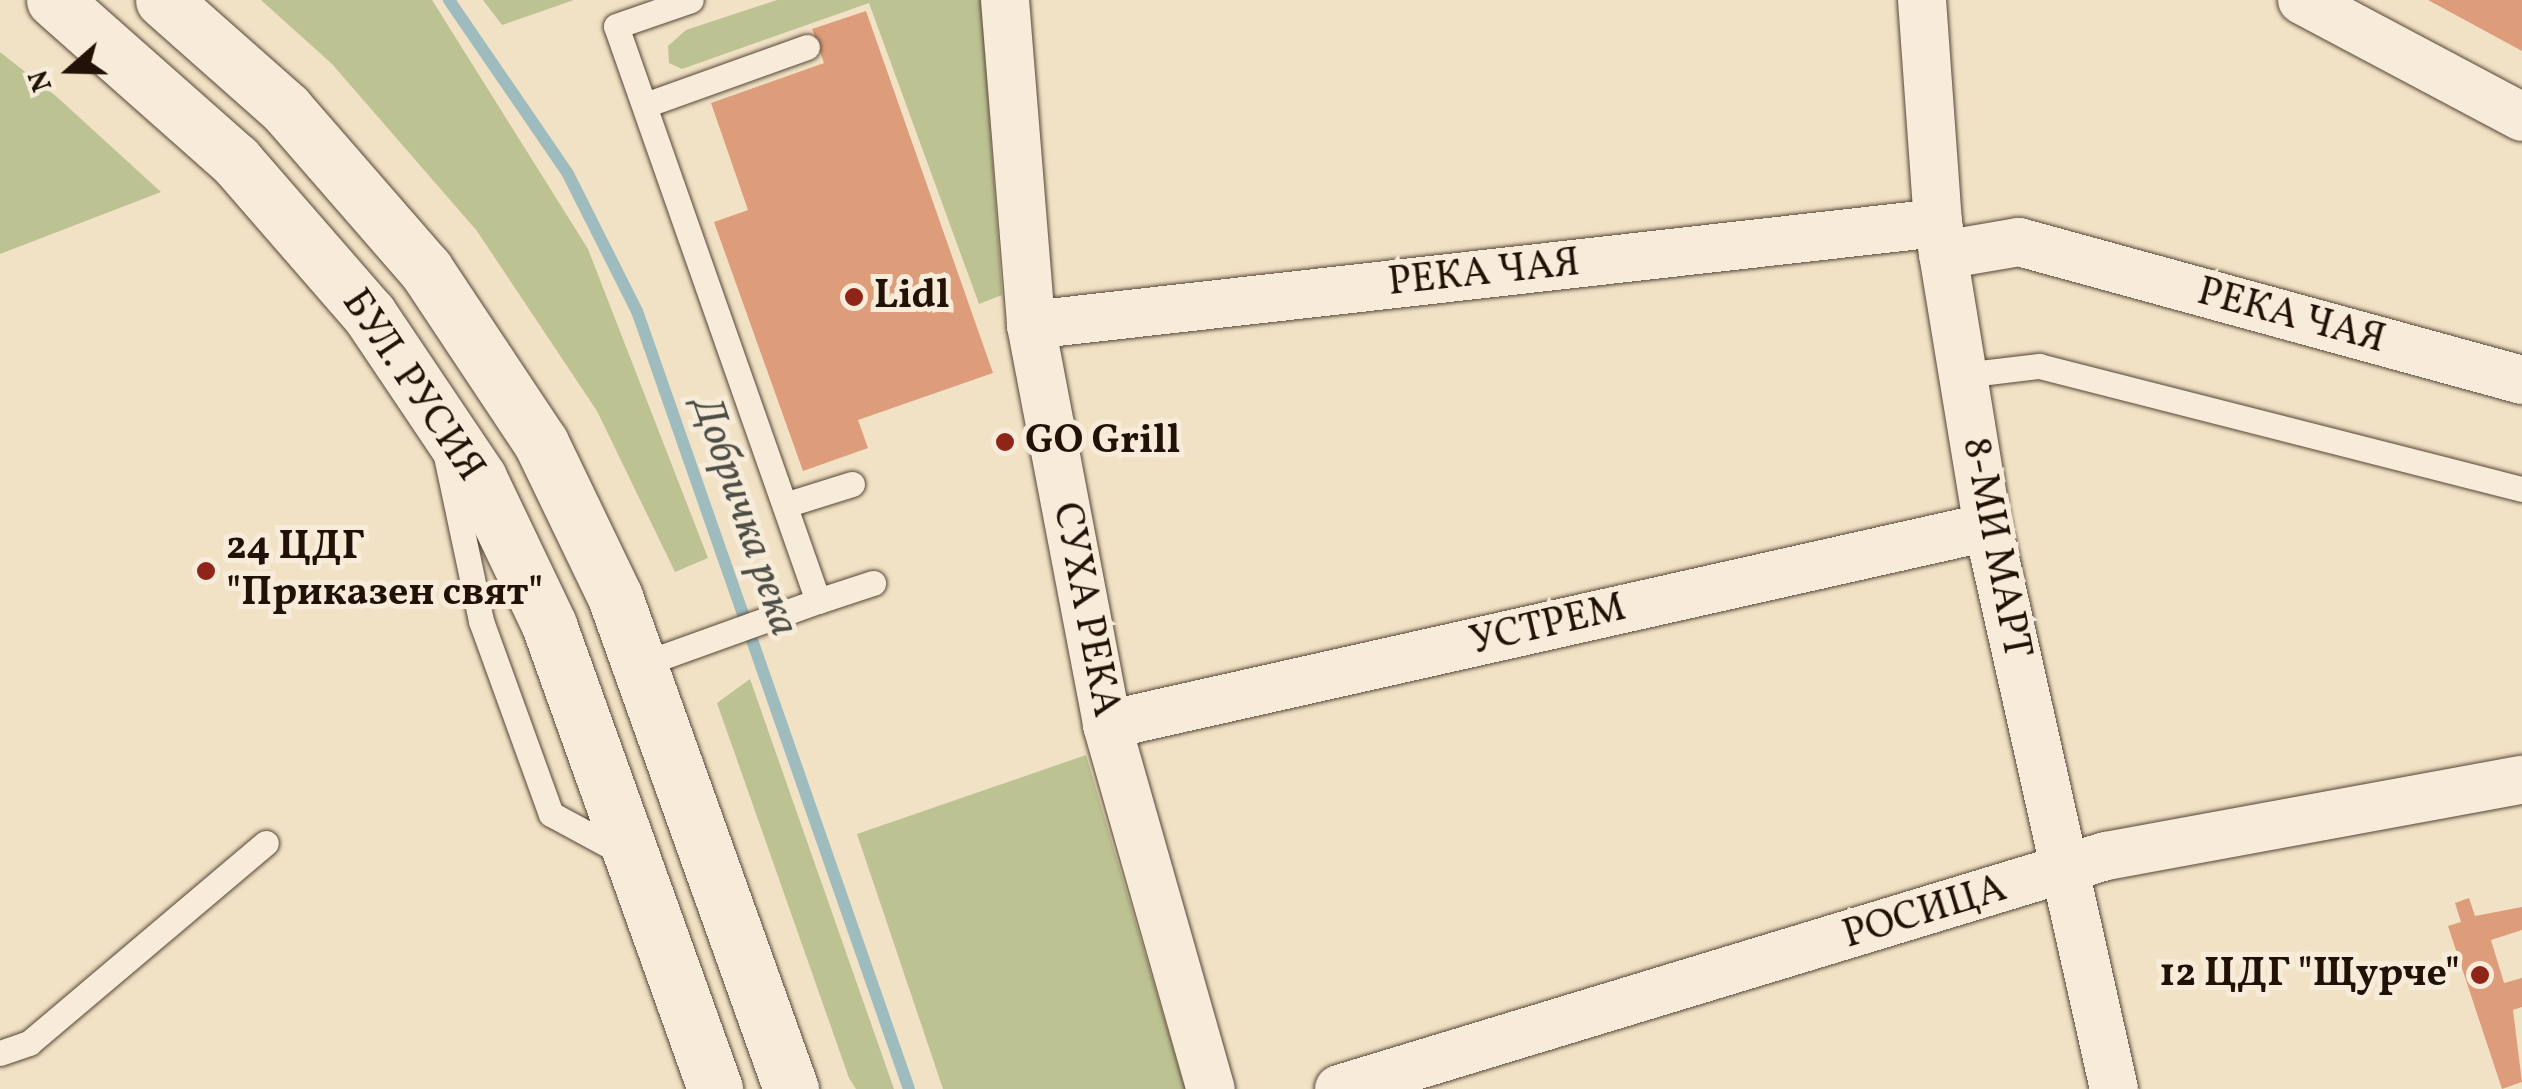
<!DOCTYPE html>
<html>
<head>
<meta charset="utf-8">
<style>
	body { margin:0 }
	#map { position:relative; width:2522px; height:1089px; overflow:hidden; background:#f1e2c5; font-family:Vollkorn,serif }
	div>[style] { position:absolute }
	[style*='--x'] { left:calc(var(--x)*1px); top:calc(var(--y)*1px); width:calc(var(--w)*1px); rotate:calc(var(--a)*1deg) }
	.green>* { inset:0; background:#bdc292 }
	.stream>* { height:12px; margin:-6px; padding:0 6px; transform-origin:6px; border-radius:6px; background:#9ebcbe }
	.building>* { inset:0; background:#dd9d7a }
	.roads { filter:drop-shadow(0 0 2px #564536) drop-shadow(0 0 2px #564536) }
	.lane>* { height:25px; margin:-12.5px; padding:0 12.5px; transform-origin:12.5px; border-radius:12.5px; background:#f6ecd9 }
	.street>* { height:48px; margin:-24px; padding:0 24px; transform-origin:24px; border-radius:24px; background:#f6ecd9 }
	.secondary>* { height:55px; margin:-27.5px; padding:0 27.5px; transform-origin:27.5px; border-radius:27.5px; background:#f6ecd9 }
	.dots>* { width:28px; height:28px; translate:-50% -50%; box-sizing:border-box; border:5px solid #f6ecd9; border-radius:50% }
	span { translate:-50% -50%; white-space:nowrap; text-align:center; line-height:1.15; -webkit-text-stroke:10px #f6ecd9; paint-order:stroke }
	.street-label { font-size:40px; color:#221106 }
	.poi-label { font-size:40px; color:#221106; font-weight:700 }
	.left { translate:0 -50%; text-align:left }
	.right { translate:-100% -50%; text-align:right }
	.water-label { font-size:42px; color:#4d4d46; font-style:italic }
	.north { position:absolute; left:20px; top:20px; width:100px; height:100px; -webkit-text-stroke:8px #f6ecd9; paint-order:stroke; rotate:250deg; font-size:28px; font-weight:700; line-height:40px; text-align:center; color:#221106 }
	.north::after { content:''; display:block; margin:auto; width:35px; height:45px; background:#221106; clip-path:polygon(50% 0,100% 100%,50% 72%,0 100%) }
</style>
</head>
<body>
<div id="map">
	<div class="green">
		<i style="clip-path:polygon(261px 0,432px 0,588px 249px,708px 558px,675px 572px,597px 411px,477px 231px,332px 64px)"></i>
		<i style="clip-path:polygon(483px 0,574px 0,502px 25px)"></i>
		<i style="clip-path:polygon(777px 0,981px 0,1002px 295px,979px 304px,869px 3px,682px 69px,669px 63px,668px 46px,686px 30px)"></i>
		<i style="clip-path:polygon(0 52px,57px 97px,161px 192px,0 254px)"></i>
		<i style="clip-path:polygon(750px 679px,894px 1089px,856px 1089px,849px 1078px,717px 703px)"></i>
		<i style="clip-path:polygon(1086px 755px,1185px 1089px,943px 1089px,857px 834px)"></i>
	</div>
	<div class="stream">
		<i style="--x:449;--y:0;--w:211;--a:55.6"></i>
		<i style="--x:568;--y:174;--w:153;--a:63.3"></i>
		<i style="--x:637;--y:311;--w:824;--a:70.73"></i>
	</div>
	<div class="building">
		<i style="clip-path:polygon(2428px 0,2522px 0,2522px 51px)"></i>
		<i style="clip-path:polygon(866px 11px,993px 373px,858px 420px,868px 448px,803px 471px,714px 222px,748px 210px,711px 103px,824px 63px,812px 29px)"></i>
		<i style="clip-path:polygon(2469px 898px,2475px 916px,2522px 907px,2522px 930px,2491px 940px,2504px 983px,2522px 978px,2522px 1007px,2513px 1010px,2522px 1082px,2502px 1089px,2448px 926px,2461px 922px,2455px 903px)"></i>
	</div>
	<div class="roads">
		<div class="lane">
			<i style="--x:645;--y:105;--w:172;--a:-19.7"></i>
			<i style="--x:1963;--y:375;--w:77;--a:-6.8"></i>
			<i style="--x:2039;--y:366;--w:498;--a:14.3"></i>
			<i style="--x:446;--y:456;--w:169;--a:78"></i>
			<i style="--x:481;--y:621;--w:205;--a:70.1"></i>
			<i style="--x:551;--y:814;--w:82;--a:28.4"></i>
			<i style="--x:788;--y:504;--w:67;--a:-17.4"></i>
			<i style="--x:818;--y:601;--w:58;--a:-18.1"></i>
			<i style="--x:640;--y:665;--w:189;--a:-19.8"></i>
			<i style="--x:818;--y:601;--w:609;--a:-109.36"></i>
			<i style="--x:616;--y:26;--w:79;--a:-19.1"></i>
			<i style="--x:0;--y:1053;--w:31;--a:-19"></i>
			<i style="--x:29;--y:1043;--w:310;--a:-40.2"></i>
		</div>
		<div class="street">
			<i style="--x:1005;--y:0;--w:326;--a:85.4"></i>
			<i style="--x:1031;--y:325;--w:407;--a:79.2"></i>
			<i style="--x:1107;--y:725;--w:379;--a:74.1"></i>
			<i style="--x:1922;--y:0;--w:224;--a:85.9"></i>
			<i style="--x:1938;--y:223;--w:308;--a:80.7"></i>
			<i style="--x:1988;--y:527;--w:576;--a:77.36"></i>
			<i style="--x:2302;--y:0;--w:249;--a:28"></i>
			<i style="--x:1943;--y:255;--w:77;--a:-9.7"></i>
			<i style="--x:2019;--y:242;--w:522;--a:15.34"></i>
			<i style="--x:1031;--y:325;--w:913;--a:-6.42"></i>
			<i style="--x:1107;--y:725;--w:903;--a:-12.67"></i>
			<i style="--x:1339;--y:1089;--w:802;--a:-16.9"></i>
			<i style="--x:2106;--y:856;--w:423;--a:-10.4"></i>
		</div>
		<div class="secondary">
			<i style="--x:54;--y:0;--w:242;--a:41.5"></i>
			<i style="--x:235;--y:160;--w:204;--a:49"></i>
			<i style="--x:369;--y:314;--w:197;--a:56.1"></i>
			<i style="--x:479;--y:478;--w:163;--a:64.5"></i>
			<i style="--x:549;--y:625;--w:493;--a:70.3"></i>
			<i style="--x:163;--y:0;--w:164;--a:41.5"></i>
			<i style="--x:286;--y:109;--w:213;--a:49"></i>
			<i style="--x:426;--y:270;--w:208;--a:56.4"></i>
			<i style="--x:541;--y:443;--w:171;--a:64.3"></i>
			<i style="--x:615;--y:597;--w:523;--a:70.32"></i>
		</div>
	</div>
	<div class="dots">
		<i style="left:854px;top:297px;background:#8f2418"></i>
		<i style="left:1005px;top:442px;background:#8f2418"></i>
		<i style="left:206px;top:571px;background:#8f2418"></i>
		<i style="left:2480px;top:975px;background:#8f2418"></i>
	</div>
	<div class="street-label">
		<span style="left:1484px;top:274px;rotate:-6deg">РЕКА ЧАЯ</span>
		<span style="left:2291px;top:317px;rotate:15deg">РЕКА ЧАЯ</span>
		<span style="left:412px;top:386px;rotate:56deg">БУЛ. РУСИЯ</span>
		<span style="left:1995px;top:548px;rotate:79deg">8-МИ МАРТ</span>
		<span style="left:1085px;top:610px;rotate:79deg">СУХА РЕКА</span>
		<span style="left:1548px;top:626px;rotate:-13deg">УСТРЕМ</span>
		<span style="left:1925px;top:913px;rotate:-17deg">РОСИЦА</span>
	</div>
	<div class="poi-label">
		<span class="left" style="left:874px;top:297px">Lidl</span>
		<span class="left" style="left:1025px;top:442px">GO Grill</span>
		<span class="left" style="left:226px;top:571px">24 ЦДГ<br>"Приказен свят"</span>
		<span class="right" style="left:2460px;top:975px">12 ЦДГ "Щурче"</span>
	</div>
	<div class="water-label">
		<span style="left:743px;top:517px;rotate:71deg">Добричка река</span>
	</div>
	<div class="north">N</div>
</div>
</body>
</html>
